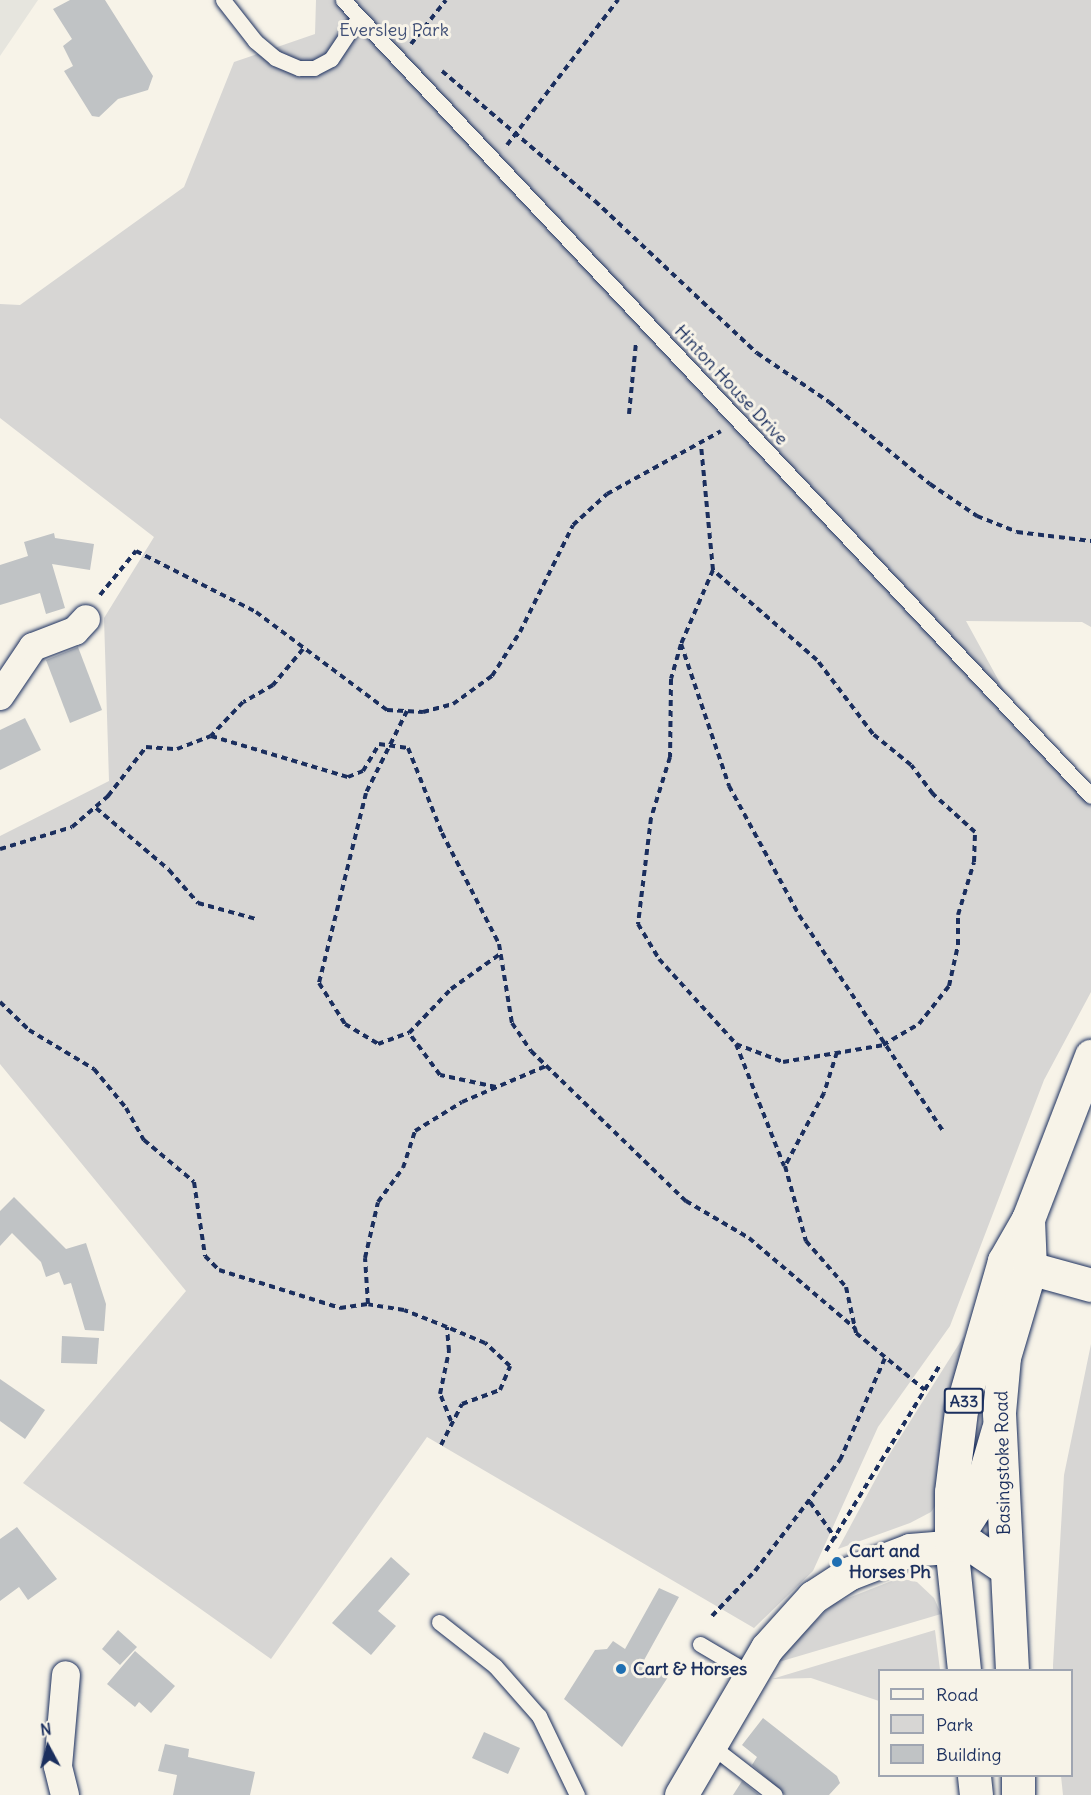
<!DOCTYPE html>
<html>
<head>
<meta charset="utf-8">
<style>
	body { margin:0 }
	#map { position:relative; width:1091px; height:1795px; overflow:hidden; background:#f7f3e8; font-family:Delius,sans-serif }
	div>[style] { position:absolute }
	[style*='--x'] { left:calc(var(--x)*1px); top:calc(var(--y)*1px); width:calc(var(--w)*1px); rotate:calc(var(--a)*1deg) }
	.built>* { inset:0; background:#e6e5de }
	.green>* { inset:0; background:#d7d6d4 }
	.building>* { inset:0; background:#c0c3c5 }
	.path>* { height:4px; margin-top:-2px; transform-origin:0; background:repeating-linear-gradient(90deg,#1b2f5e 0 6px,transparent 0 10.5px) }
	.roads { filter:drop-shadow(0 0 2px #1b2f5e) drop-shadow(0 0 2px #1b2f5e) }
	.lane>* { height:15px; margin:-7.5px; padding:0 7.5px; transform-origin:7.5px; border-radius:7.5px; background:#f7f3e8 }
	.street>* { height:28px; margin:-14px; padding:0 14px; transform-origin:14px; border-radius:14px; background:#f7f3e8 }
	.secondary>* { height:33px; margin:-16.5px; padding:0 16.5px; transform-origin:16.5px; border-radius:16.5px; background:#f7f3e8 }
	.primary>* { height:33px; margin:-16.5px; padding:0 16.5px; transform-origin:16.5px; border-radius:16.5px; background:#f7f3e8 }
	.dots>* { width:16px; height:16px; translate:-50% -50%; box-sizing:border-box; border:3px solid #f7f3e8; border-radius:50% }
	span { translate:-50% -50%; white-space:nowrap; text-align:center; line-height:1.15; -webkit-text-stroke:6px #f7f3e8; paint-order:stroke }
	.shield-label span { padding:2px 4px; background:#f7f3e8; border:2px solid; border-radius:4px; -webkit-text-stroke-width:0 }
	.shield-label { font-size:16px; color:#1b2f5e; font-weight:700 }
	.park-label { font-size:18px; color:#415076 }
	.street-label { font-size:18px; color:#1b2f5e }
	.poi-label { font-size:18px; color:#1b2f5e; font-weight:700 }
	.left { translate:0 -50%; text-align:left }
	.legend { position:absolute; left:878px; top:1669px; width:195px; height:108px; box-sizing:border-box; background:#f7f3e8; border:2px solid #9fa5b1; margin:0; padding:8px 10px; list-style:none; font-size:18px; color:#1b2f5e }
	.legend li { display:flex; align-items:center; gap:12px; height:30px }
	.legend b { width:30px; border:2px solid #9fa5b1 }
	.north { position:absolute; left:18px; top:1717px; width:60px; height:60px; -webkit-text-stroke:4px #f7f3e8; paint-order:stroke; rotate:353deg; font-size:16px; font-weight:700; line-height:24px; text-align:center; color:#1b2f5e }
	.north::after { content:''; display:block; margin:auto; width:21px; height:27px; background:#1b2f5e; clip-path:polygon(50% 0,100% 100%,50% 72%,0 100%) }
</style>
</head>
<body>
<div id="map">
	<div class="built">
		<i style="clip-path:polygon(0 0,38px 0,0 56px)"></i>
	</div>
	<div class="green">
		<i style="clip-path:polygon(316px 0,1091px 0,1091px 627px,1082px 622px,966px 621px,1011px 703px,1091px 792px,1091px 992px,1044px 1080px,950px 1326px,878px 1427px,813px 1571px,754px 1628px,427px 1437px,271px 1659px,23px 1483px,186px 1291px,0 1064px,0 836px,109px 781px,104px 618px,154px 537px,0 418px,0 304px,20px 305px,184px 187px,234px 62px,315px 34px)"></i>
		<i style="clip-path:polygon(964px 1336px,942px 1496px,931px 1512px,910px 1523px,838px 1549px,887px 1458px)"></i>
		<i style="clip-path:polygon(1091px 1344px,1091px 1795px,1063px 1795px,1061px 1776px,1072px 1776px,1072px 1670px,1053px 1670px,1053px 1665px,1064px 1475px)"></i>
		<i style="clip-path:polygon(899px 1578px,917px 1582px,934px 1598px,941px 1614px,772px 1664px,833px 1604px)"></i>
		<i style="clip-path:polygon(935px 1630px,940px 1670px,880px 1670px,879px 1701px,811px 1678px,772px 1679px)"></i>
	</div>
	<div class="building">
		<i style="clip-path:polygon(70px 0,105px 0,153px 76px,148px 90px,118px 99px,99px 117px,92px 116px,64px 71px,73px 66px,63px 46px,72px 39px,53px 9px)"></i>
		<i style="clip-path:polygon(54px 533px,55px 538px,94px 544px,90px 570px,52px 564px,65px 608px,46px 614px,40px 593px,0 605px,0 565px,28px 556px,24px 542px)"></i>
		<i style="clip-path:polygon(78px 647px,102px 710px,70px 723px,46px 660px)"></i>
		<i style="clip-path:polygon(25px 718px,41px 750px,0 770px,0 730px)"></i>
		<i style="clip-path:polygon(14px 1197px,66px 1249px,86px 1243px,106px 1304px,104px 1331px,85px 1330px,71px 1283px,64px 1285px,59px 1272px,46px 1277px,41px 1262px,12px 1233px,0 1246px,0 1211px)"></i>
		<i style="clip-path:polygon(62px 1336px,99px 1338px,97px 1364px,61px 1363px)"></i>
		<i style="clip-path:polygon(0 1379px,45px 1410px,25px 1439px,0 1421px)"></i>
		<i style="clip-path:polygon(17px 1527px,57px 1579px,28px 1600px,19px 1587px,0 1601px,0 1539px)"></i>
		<i style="clip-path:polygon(391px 1557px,410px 1574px,378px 1611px,396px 1626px,371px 1655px,332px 1623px)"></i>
		<i style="clip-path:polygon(659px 1588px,679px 1597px,643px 1662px,670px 1674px,622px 1747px,564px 1699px,595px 1650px,607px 1649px,613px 1641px,625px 1649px)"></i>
		<i style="clip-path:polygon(118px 1630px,137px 1647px,120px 1665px,102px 1649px)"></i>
		<i style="clip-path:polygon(135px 1651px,175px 1686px,151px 1713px,139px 1702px,135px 1707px,107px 1684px)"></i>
		<i style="clip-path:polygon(763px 1718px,837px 1776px,840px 1783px,829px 1795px,785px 1795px,752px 1765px,757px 1757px,742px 1745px)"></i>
		<i style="clip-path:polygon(484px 1732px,520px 1748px,508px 1774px,472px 1758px)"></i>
		<i style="clip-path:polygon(165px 1744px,189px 1749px,188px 1757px,255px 1772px,250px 1795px,173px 1795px,177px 1775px,158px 1771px)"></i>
		<i style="clip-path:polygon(742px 1781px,759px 1795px,733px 1795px)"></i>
	</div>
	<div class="path">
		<i style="--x:411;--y:44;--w:56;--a:-51.5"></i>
		<i style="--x:442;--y:71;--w:201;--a:40.4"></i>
		<i style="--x:595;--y:201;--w:222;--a:43.2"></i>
		<i style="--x:757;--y:353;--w:87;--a:34.2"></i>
		<i style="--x:829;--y:402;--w:130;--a:39.1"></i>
		<i style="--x:930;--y:484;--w:57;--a:34.2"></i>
		<i style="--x:977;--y:516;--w:43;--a:21.8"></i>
		<i style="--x:1017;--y:532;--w:75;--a:6.9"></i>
		<i style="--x:507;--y:145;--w:183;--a:-52.6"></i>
		<i style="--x:629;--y:414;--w:71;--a:-84.4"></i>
		<i style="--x:713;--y:570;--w:81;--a:113.4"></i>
		<i style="--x:681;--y:644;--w:150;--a:71.3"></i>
		<i style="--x:729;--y:786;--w:147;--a:61.5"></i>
		<i style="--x:799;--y:915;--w:260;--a:56.3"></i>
		<i style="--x:100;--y:595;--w:57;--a:-50.7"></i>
		<i style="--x:136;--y:551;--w:135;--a:26.9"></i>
		<i style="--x:256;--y:612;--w:164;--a:36.8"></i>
		<i style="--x:387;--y:710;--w:36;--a:3"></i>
		<i style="--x:423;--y:712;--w:31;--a:-15"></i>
		<i style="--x:453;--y:704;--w:48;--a:-35.7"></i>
		<i style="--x:492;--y:676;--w:52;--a:-57.5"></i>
		<i style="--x:520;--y:632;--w:119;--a:-63.6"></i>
		<i style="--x:573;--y:525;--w:46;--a:-42.4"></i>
		<i style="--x:607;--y:494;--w:130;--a:-28.9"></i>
		<i style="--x:681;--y:644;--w:36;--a:106"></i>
		<i style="--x:671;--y:679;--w:78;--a:90.7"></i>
		<i style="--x:670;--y:757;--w:64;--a:107.3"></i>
		<i style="--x:651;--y:818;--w:107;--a:97"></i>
		<i style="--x:638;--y:924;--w:41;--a:59"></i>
		<i style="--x:659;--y:959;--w:115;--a:47.8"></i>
		<i style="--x:736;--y:1044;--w:50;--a:21"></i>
		<i style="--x:783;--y:1062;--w:101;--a:-9.6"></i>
		<i style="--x:883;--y:1045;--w:42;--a:-30.3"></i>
		<i style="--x:919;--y:1024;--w:48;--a:-51.7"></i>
		<i style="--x:949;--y:986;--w:42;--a:-77.6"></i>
		<i style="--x:958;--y:945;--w:30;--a:-90"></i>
		<i style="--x:958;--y:915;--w:55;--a:-73.2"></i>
		<i style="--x:974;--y:862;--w:30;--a:-88"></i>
		<i style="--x:975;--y:832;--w:57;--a:-137.9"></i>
		<i style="--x:933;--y:794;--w:36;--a:-127"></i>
		<i style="--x:911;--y:765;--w:49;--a:-140.8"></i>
		<i style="--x:873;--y:734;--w:93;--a:-127.1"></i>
		<i style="--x:817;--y:660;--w:138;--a:-139.1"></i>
		<i style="--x:713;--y:570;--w:125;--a:-95.5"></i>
		<i style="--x:303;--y:649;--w:47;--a:129.8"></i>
		<i style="--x:273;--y:685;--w:34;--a:150"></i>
		<i style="--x:243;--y:702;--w:47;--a:133.3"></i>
		<i style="--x:211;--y:736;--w:143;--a:16.7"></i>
		<i style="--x:348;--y:777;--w:16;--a:-22"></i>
		<i style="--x:363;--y:771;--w:31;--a:-59"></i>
		<i style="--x:379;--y:744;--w:29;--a:8"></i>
		<i style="--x:408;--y:748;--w:92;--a:68.2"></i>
		<i style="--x:442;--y:833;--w:125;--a:62.8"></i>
		<i style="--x:499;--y:944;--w:80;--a:80.7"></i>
		<i style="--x:512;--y:1023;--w:34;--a:56"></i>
		<i style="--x:531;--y:1051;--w:216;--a:44.1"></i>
		<i style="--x:686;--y:1201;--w:73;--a:30.4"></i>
		<i style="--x:749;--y:1238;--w:140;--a:40.4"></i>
		<i style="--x:407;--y:711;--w:92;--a:116.6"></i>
		<i style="--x:366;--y:793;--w:196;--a:103.9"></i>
		<i style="--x:319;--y:983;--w:49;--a:57.6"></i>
		<i style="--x:345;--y:1024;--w:39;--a:31"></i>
		<i style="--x:378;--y:1044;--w:33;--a:-20"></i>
		<i style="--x:96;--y:808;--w:96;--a:40.3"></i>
		<i style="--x:169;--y:870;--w:44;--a:48.7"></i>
		<i style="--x:198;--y:903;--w:60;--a:15.4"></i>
		<i style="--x:0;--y:849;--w:75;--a:-17"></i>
		<i style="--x:72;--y:827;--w:48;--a:-40.7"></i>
		<i style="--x:108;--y:796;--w:62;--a:-52.2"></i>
		<i style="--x:146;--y:747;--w:31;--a:4"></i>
		<i style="--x:177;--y:749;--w:36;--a:-21"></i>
		<i style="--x:0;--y:1002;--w:40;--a:44"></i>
		<i style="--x:29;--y:1030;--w:76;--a:31"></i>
		<i style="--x:94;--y:1069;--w:50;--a:50.6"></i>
		<i style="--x:126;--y:1108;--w:37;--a:61"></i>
		<i style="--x:144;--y:1140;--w:65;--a:40"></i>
		<i style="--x:194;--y:1182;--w:75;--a:81.5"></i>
		<i style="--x:205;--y:1256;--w:20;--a:45"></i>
		<i style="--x:219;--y:1270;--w:127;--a:17.4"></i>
		<i style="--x:340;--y:1308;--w:28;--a:-8"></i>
		<i style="--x:736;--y:1044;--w:131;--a:68.5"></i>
		<i style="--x:837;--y:1052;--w:43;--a:107.6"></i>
		<i style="--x:824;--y:1093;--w:83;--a:118.1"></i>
		<i style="--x:785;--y:1166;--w:78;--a:74.4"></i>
		<i style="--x:806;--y:1241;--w:61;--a:49"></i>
		<i style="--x:846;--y:1287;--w:47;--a:77.7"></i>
		<i style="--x:856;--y:1333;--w:89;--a:39.6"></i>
		<i style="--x:496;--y:1087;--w:57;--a:-167.9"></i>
		<i style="--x:440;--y:1075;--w:52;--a:-126.4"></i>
		<i style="--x:409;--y:1033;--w:61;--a:-46.3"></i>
		<i style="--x:451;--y:989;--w:60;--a:-35.5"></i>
		<i style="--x:451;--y:1421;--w:29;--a:-112"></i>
		<i style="--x:440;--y:1394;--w:44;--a:-78.2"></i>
		<i style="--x:449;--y:1351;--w:24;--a:-95"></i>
		<i style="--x:447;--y:1327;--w:46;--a:-158.4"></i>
		<i style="--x:404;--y:1310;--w:36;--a:-171"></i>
		<i style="--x:368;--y:1304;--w:46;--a:-93.7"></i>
		<i style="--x:365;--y:1258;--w:57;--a:-76.9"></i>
		<i style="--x:378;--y:1202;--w:42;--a:-53.7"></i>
		<i style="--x:403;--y:1168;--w:39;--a:-72"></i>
		<i style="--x:415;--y:1131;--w:55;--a:-31.7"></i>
		<i style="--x:462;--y:1102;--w:91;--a:-23.2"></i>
		<i style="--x:441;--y:1445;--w:46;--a:-62.9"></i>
		<i style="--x:462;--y:1404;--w:40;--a:-20.2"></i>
		<i style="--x:500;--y:1390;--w:26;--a:-67"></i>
		<i style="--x:510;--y:1366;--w:34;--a:-137"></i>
		<i style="--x:485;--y:1343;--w:41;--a:-157.2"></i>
		<i style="--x:810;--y:1502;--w:45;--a:54.9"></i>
		<i style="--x:826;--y:1551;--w:220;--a:-58.5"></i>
		<i style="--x:712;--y:1616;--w:62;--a:-46.3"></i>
		<i style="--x:755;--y:1571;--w:140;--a:-52.6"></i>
		<i style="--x:840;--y:1460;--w:111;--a:-66.2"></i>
	</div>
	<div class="roads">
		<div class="lane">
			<i style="--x:223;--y:0;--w:52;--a:52"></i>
			<i style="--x:255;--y:41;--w:26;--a:40"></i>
			<i style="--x:275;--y:58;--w:26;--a:23"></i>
			<i style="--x:299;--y:68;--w:15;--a:0"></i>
			<i style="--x:314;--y:68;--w:19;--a:-28"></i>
			<i style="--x:331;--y:59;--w:50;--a:-56.3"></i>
			<i style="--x:343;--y:0;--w:1092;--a:46.78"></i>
			<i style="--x:439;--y:1622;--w:71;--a:38.2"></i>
			<i style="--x:495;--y:1666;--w:67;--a:48.7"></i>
			<i style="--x:539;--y:1716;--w:88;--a:64.3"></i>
			<i style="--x:700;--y:1644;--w:59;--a:30.5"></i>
			<i style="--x:709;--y:1744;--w:83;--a:37.7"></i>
		</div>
		<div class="street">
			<i style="--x:0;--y:696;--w:59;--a:-56"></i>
			<i style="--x:33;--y:647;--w:45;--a:-20.9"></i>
			<i style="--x:75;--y:631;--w:16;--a:-47"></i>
			<i style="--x:65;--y:1795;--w:30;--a:-104"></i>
			<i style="--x:58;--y:1766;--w:91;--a:-85"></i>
		</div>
		<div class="secondary">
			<i style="--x:1004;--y:1261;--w:90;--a:15.4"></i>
			<i style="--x:951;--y:1545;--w:44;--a:-57"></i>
			<i style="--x:975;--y:1508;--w:82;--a:-73.8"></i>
			<i style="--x:681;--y:1795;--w:170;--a:-59.7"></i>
			<i style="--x:767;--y:1648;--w:69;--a:-48"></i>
			<i style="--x:813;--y:1597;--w:44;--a:-33"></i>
			<i style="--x:850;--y:1573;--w:64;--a:-21"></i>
			<i style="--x:910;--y:1550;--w:61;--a:-4.7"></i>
			<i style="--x:971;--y:1545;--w:40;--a:34"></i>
		</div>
		<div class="primary">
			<i style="--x:964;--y:1670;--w:126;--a:-95.9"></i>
			<i style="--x:951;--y:1545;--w:53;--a:-90"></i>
			<i style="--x:951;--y:1492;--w:83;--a:-83"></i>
			<i style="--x:961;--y:1410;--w:155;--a:-73.9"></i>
			<i style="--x:1004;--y:1261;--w:48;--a:-60.3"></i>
			<i style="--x:1028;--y:1219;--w:175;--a:-68.9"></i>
			<i style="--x:1012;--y:1670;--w:258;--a:-92.9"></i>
			<i style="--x:999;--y:1412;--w:55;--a:-84.8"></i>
			<i style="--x:1004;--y:1357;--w:92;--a:-73.5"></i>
			<i style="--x:1030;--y:1269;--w:50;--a:-92.3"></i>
			<i style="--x:974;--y:1776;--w:19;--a:84"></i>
			<i style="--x:1018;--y:1776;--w:19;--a:90"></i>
		</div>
	</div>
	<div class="dots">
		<i style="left:837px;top:1562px;background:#1f6fb2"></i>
		<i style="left:621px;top:1669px;background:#1f6fb2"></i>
	</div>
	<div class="shield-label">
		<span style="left:964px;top:1401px">A33</span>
	</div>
	<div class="park-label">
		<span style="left:394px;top:30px">Eversley Park</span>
	</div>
	<div class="street-label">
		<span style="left:731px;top:385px;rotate:47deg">Hinton House Drive</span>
		<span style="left:1003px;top:1463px;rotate:-91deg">Basingstoke Road</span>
	</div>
	<div class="poi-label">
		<span class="left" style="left:849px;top:1562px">Cart and<br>Horses Ph</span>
		<span class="left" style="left:633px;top:1669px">Cart &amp; Horses</span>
	</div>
	<ul class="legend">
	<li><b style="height:8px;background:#f7f3e8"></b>Road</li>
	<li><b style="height:16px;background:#d7d6d4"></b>Park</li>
	<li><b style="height:16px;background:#c0c3c5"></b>Building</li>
	</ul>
	<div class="north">N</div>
</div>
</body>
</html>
